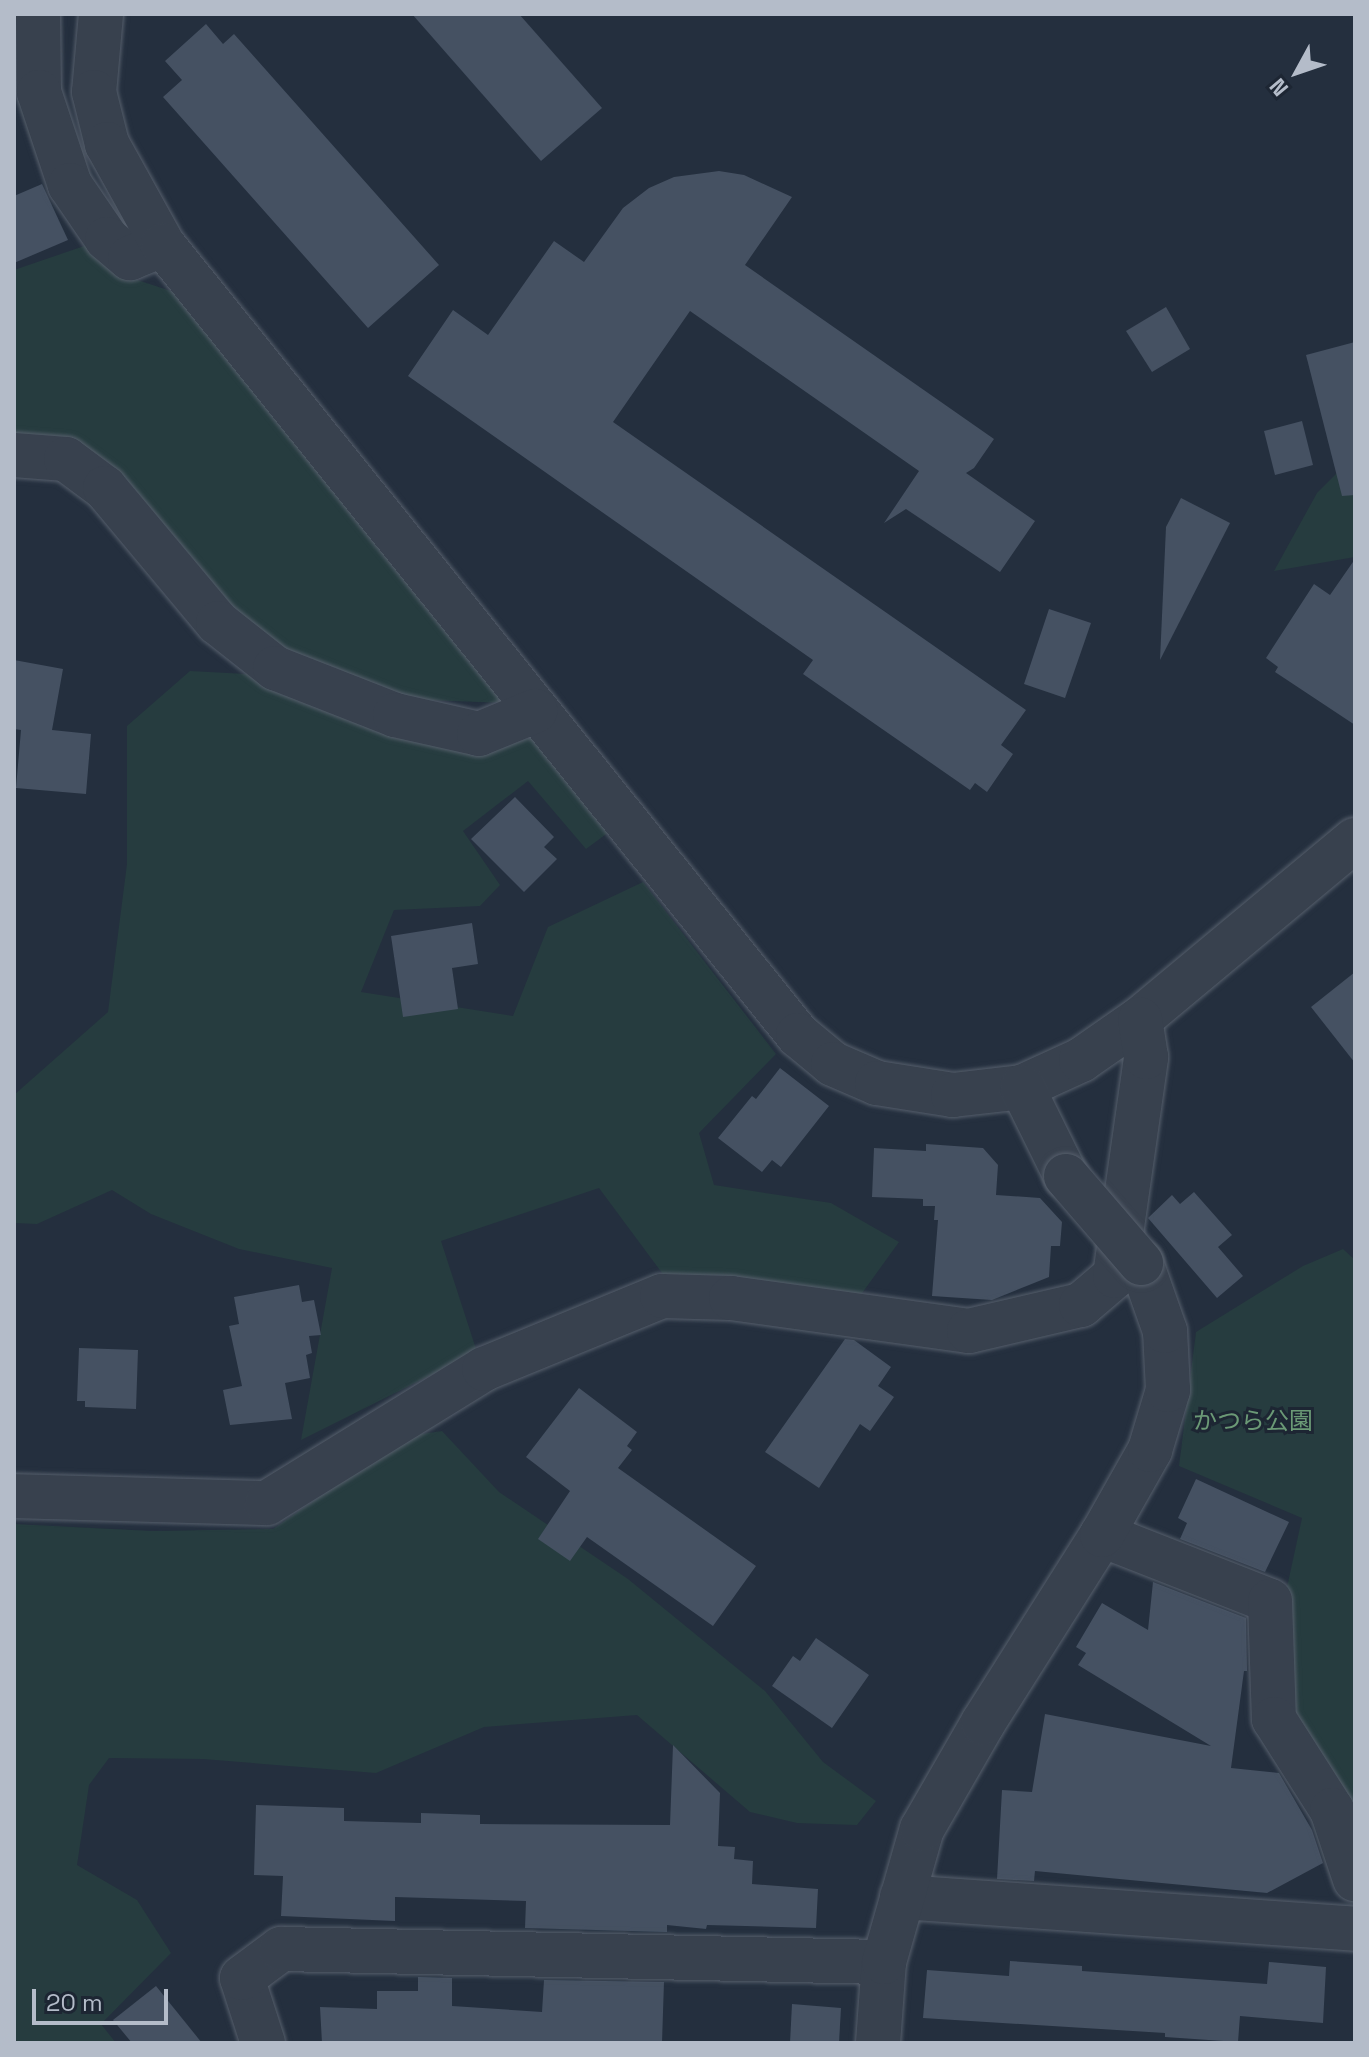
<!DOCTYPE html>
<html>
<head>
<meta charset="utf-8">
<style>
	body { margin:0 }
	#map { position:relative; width:1369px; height:2057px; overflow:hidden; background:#242f3e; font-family:"Space Grotesk","Noto Sans JP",sans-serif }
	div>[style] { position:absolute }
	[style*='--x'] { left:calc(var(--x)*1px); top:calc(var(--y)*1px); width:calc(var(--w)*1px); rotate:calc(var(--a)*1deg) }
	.green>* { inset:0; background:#263c3f }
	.building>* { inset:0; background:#455162 }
	.roads { filter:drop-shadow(0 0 2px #565f6c) drop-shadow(0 0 2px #565f6c) }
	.minor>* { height:44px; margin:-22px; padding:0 22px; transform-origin:22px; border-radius:22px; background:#38414e }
	.bridges { filter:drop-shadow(0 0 2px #565f6c) drop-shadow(0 0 2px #565f6c) }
	.minor-bridge>* { height:44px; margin:-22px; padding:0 22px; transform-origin:22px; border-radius:22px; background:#38414e }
	span { translate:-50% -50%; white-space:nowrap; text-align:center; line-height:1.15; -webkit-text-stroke:6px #1d2633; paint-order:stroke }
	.park-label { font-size:24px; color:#6b9a76 }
	.frame { position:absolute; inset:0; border:16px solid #b4bcc9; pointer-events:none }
	.north { position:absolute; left:1257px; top:32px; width:80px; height:80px; -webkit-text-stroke:6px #1d2633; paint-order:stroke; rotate:230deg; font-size:22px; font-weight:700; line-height:32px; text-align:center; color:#b4bcc9 }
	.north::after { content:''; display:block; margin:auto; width:28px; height:36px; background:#b4bcc9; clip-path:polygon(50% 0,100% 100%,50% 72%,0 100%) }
	.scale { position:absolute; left:32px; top:1989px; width:136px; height:36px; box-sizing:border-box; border:4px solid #b4bcc9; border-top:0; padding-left:10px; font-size:24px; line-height:28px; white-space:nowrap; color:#b4bcc9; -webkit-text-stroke:6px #1d2633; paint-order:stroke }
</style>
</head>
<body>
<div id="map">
	<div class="green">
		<i style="clip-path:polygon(90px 244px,113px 272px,177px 293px,506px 703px,397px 699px,300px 672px,14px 437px,14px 270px)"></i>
		<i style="clip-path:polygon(1355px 462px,1355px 557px,1274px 571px,1317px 493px,1342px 468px)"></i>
		<i style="clip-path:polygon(190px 671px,265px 675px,479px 751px,531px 738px,609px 832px,586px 849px,528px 781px,463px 831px,500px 885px,480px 906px,394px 910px,361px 992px,513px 1016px,548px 927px,643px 882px,776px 1054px,699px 1133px,714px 1185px,831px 1203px,899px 1242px,860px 1296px,665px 1277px,599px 1188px,441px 1241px,477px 1352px,301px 1440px,332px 1268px,239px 1249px,151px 1214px,112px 1190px,37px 1224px,14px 1223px,14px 1095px,108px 1012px,127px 864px,127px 726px)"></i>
		<i style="clip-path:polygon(1343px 1249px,1355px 1260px,1355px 1825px,1291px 1715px,1286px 1592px,1302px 1518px,1179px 1466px,1196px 1332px,1303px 1266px)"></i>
		<i style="clip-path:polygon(442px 1431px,499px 1492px,628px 1579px,765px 1691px,823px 1762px,876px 1801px,857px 1825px,797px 1823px,750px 1812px,637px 1715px,484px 1727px,376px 1773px,203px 1759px,109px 1758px,89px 1785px,77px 1865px,137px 1900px,171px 1953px,101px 2024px,116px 2043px,14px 2043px,14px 1524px,152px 1531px,273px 1529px,407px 1436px)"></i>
	</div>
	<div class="building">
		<i style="clip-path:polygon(412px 14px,519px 14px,602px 108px,541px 161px)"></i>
		<i style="clip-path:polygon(206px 24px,223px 44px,234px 34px,439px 265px,368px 328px,163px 97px,182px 80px,165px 61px)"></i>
		<i style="clip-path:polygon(719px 171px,744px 175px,792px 197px,745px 265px,994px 439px,974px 468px,966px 473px,1035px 521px,1000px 572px,906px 509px,884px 523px,919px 471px,690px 311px,613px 422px,1026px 710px,1001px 745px,1013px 754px,987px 792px,975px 783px,970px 790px,803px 674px,813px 660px,408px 376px,453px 310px,488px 335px,554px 241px,584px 262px,623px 208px,649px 188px,674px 177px)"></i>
		<i style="clip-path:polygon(42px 184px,68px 240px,14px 263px,14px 196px)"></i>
		<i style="clip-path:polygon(1166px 307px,1190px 349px,1152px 372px,1126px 331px)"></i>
		<i style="clip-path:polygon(1355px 342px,1355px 495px,1342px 496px,1306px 355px)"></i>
		<i style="clip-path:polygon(1302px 421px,1313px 465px,1275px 475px,1264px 431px)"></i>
		<i style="clip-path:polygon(1181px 498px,1230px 523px,1160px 660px,1166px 527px)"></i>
		<i style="clip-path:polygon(1355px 559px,1355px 725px,1275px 672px,1278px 667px,1266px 658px,1314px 584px,1330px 595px)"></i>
		<i style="clip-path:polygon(1049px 609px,1091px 623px,1065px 698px,1024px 684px)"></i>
		<i style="clip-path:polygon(14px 660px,63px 669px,52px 730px,91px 734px,86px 794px,16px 788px,21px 730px,14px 729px)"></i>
		<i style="clip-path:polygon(515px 797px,554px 837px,544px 847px,557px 859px,524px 892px,471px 839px)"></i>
		<i style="clip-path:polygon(472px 923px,478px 964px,452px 968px,458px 1009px,403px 1017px,391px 936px)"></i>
		<i style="clip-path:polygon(1355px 972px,1355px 1063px,1311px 1007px)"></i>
		<i style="clip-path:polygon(780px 1068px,829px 1106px,781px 1167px,772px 1160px,762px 1172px,718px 1138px,752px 1096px,756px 1099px)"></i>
		<i style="clip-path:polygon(926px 1144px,983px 1148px,998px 1165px,996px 1195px,1040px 1198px,1062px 1222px,1060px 1246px,1051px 1246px,1049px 1277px,992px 1300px,932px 1296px,938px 1220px,934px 1220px,935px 1206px,923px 1206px,923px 1199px,872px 1197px,874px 1148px,926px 1151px)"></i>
		<i style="clip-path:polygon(1194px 1192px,1232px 1235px,1218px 1247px,1243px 1276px,1217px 1298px,1148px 1218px,1172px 1195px,1180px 1204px)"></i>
		<i style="clip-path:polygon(299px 1285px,302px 1302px,314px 1300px,321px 1335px,309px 1336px,312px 1353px,306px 1355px,310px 1378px,285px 1383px,292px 1419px,230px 1425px,223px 1390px,242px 1386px,229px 1326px,239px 1324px,234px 1297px)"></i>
		<i style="clip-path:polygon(845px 1339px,854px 1340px,891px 1367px,878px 1386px,894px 1397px,870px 1431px,860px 1424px,819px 1488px,765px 1452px)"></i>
		<i style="clip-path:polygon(79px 1348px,138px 1350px,136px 1409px,85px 1407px,85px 1401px,77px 1401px)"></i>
		<i style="clip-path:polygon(579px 1388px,637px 1432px,627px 1446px,632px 1450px,618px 1468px,756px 1566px,713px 1626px,587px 1537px,570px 1561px,538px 1539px,570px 1491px,526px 1457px)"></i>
		<i style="clip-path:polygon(1196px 1479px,1289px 1522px,1265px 1572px,1180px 1539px,1187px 1523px,1178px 1518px)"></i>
		<i style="clip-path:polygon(1153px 1582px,1246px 1618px,1247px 1671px,1244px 1671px,1231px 1768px,1279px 1773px,1312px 1830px,1323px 1863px,1267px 1893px,1035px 1871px,1034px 1881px,997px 1879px,1002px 1790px,1032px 1792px,1045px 1714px,1211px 1746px,1078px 1665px,1086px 1653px,1076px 1647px,1102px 1603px,1148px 1630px)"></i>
		<i style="clip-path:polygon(816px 1638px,869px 1675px,832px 1728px,772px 1686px,793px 1656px,800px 1661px)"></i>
		<i style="clip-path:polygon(673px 1745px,720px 1793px,718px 1846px,735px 1847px,734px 1859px,753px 1861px,752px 1884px,818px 1889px,816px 1928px,707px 1925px,706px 1929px,667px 1925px,667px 1932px,525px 1928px,526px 1901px,395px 1897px,395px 1921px,281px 1916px,283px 1876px,254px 1875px,256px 1805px,344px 1808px,344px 1821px,421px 1823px,421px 1813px,480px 1815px,480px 1824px,670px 1825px)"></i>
		<i style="clip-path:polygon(1010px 1961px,1082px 1966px,1082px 1971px,1267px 1984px,1269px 1962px,1326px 1967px,1323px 2023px,1240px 2016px,1238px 2042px,1165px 2037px,1165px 2033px,923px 2018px,927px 1970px,1009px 1976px)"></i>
		<i style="clip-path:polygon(418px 1977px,452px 1978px,452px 2006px,542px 2012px,544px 1980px,664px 1982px,662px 2043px,322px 2043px,320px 2007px,377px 2009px,377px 1991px,418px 1991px)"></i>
		<i style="clip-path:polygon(156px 1986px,202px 2043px,132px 2043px,113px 2020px)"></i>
		<i style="clip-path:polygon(792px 2004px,841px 2008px,839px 2043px,790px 2043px)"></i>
	</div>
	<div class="roads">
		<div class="minor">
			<i style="--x:38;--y:14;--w:78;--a:89.3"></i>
			<i style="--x:39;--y:92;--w:98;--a:71.6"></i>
			<i style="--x:70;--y:185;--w:65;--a:55.6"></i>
			<i style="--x:107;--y:239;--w:30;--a:40"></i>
			<i style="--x:130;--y:258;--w:35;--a:-22"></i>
			<i style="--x:101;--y:14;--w:78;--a:95.1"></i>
			<i style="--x:94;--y:92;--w:54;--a:76"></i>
			<i style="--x:107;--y:144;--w:115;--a:61"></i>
			<i style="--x:163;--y:245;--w:1014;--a:51.21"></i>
			<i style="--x:798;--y:1035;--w:45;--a:39.6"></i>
			<i style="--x:833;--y:1064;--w:48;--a:23.4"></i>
			<i style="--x:877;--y:1083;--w:77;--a:9"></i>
			<i style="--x:953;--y:1095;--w:69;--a:-6.6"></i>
			<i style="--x:1022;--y:1087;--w:65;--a:-24.6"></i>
			<i style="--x:1081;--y:1060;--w:72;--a:-34.8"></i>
			<i style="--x:1140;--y:1019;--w:280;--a:-39.8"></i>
			<i style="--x:14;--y:455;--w:52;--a:4.4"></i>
			<i style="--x:66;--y:459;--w:49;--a:36.6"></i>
			<i style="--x:105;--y:488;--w:176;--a:50.1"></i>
			<i style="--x:218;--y:623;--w:73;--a:38.3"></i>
			<i style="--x:275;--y:668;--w:129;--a:21.4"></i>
			<i style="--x:395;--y:715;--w:86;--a:12.7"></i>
			<i style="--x:479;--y:734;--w:61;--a:-22.3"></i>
			<i style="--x:1022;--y:1087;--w:99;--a:63.7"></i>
			<i style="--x:14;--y:1496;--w:253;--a:1.6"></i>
			<i style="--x:267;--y:1503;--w:255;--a:-31.7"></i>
			<i style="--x:484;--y:1369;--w:192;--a:-22.3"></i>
			<i style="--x:662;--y:1296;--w:69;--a:1.7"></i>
			<i style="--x:731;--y:1298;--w:240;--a:7.9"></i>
			<i style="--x:969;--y:1331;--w:115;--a:-13.1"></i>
			<i style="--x:1081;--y:1305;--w:45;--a:-40.5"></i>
			<i style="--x:1115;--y:1276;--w:221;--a:-81.9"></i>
			<i style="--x:1146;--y:1057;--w:38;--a:-99"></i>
			<i style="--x:1102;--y:1535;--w:180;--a:21.4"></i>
			<i style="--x:1270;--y:1601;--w:118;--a:88.1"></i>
			<i style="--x:1274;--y:1719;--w:108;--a:57.5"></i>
			<i style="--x:1332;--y:1810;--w:73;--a:71.6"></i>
			<i style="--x:902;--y:1897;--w:454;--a:4"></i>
			<i style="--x:263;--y:2043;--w:68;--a:-107.9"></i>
			<i style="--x:242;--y:1978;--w:49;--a:-36.6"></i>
			<i style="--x:281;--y:1949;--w:603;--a:1.24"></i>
			<i style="--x:878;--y:2043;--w:81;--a:-85.8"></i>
			<i style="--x:884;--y:1962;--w:138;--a:-74.1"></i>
			<i style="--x:922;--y:1829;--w:122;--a:-60.1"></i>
			<i style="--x:983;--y:1723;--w:222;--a:-57.7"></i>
			<i style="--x:1102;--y:1535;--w:98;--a:-60.5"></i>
			<i style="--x:1150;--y:1450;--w:63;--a:-73.3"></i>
			<i style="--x:1168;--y:1390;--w:59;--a:-92.9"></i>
			<i style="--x:1165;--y:1331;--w:72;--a:-109.4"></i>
		</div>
	</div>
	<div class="bridges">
		<div class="minor-bridge">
			<i style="--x:1066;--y:1176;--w:115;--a:49.2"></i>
		</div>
	</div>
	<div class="park-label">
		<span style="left:1253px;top:1421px">かつら公園</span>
	</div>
	<div class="frame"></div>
	<div class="north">N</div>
	<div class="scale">20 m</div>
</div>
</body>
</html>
